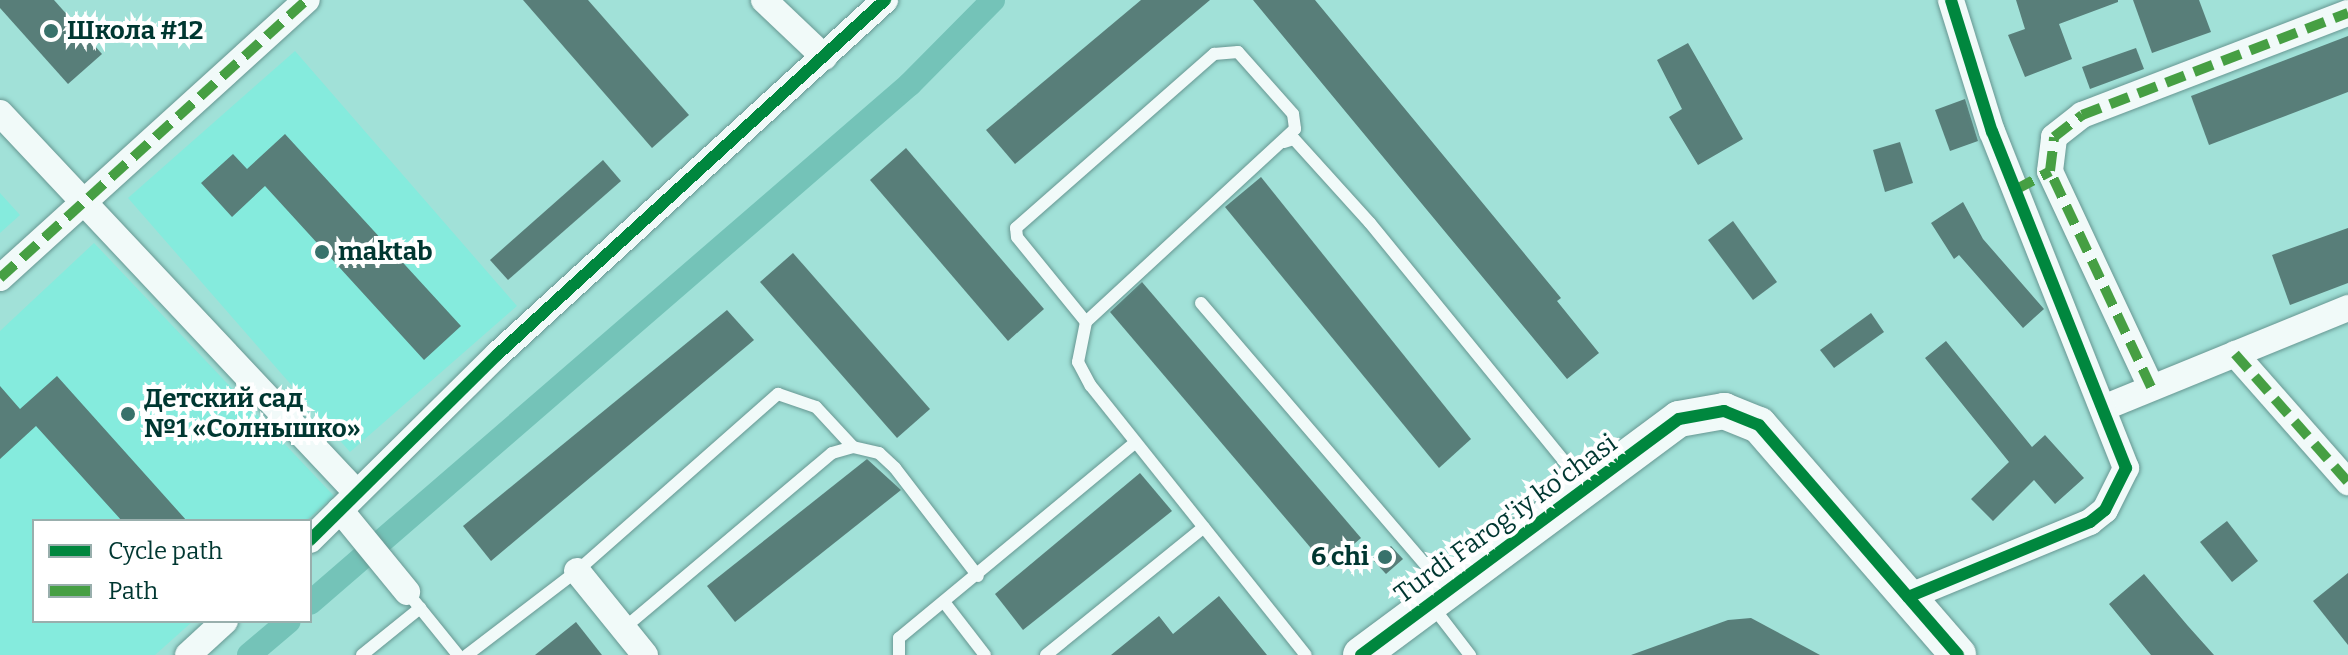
<!DOCTYPE html>
<html>
<head>
<meta charset="utf-8">
<style>
	body { margin:0 }
	#map { position:relative; width:2348px; height:655px; overflow:hidden; background:#a1e1d8; font-family:Bitter,serif }
	div>[style] { position:absolute }
	[style*='--x'] { left:calc(var(--x)*1px); top:calc(var(--y)*1px); width:calc(var(--w)*1px); rotate:calc(var(--a)*1deg) }
	.built>* { inset:0; background:#85ebdd }
	.canal>* { height:24px; margin:-12px; padding:0 12px; transform-origin:12px; border-radius:12px; background:#74c3b8 }
	.building>* { inset:0; background:#587e79 }
	.roads { filter:drop-shadow(0 0 2px #679792) drop-shadow(0 0 2px #679792) }
	.lane>* { height:12px; margin:-6px; padding:0 6px; transform-origin:6px; border-radius:6px; background:#f1faf9 }
	.street>* { height:26px; margin:-13px; padding:0 13px; transform-origin:13px; border-radius:13px; background:#f1faf9 }
	.secondary>* { height:36px; margin:-18px; padding:0 18px; transform-origin:18px; border-radius:18px; background:#f1faf9 }
	.quiet>* { height:10px; margin-top:-5px; transform-origin:0; background:repeating-linear-gradient(90deg,#469f43 0 20px,transparent 0 30px) }
	.cycleway>* { height:12px; margin:-6px; padding:0 6px; transform-origin:6px; border-radius:6px; background:#00873e }
	.dots>* { width:22px; height:22px; translate:-50% -50%; box-sizing:border-box; border:4px solid #fff; border-radius:50% }
	span { translate:-50% -50%; white-space:nowrap; text-align:center; line-height:1.15; -webkit-text-stroke:8px #fff; paint-order:stroke }
	.poi-label { font-size:26px; color:#003731; font-weight:700 }
	.left { translate:0 -50%; text-align:left }
	.right { translate:-100% -50%; text-align:right }
	.street-label { font-size:26px; color:#003731 }
	.legend { position:absolute; left:32px; top:519px; width:280px; height:104px; box-sizing:border-box; background:#fff; border:2px solid #99afad; margin:0; padding:10px 14px; list-style:none; font-size:24px; color:#003731 }
	.legend li { display:flex; align-items:center; gap:16px; height:40px }
	.legend b { width:40px; border:2px solid #99afad }
</style>
</head>
<body>
<div id="map">
	<div class="built">
		<i style="clip-path:polygon(295px 51px,517px 306px,350px 452px,128px 198px)"></i>
		<i style="clip-path:polygon(0 193px,20px 215px,0 233px)"></i>
		<i style="clip-path:polygon(94px 243px,334px 496px,306px 521px,34px 521px,34px 621px,193px 621px,155px 655px,0 655px,0 331px)"></i>
	</div>
	<div class="canal">
		<i style="--x:310;--y:603;--w:793;--a:-40.86"></i>
		<i style="--x:910;--y:84;--w:118;--a:-45.3"></i>
		<i style="--x:249;--y:655;--w:52;--a:-40.4"></i>
	</div>
	<div class="building">
		<i style="clip-path:polygon(0 0,54px 0,102px 54px,68px 84px,0 8px)"></i>
		<i style="clip-path:polygon(523px 0,588px 0,689px 115px,652px 148px)"></i>
		<i style="clip-path:polygon(1141px 0,1210px 0,1015px 164px,986px 130px)"></i>
		<i style="clip-path:polygon(1253px 0,1315px 0,1561px 298px,1557px 301px,1599px 353px,1567px 379px)"></i>
		<i style="clip-path:polygon(2016px 0,2118px 0,2118px 2px,2059px 24px,2072px 59px,2025px 77px,2008px 35px,2025px 29px)"></i>
		<i style="clip-path:polygon(2133px 0,2199px 0,2211px 32px,2152px 53px)"></i>
		<i style="clip-path:polygon(2348px 36px,2348px 92px,2209px 145px,2191px 96px)"></i>
		<i style="clip-path:polygon(1688px 43px,1743px 139px,1698px 165px,1669px 117px,1682px 109px,1657px 60px)"></i>
		<i style="clip-path:polygon(2136px 48px,2144px 69px,2090px 89px,2082px 67px)"></i>
		<i style="clip-path:polygon(1965px 99px,1978px 141px,1950px 151px,1935px 110px)"></i>
		<i style="clip-path:polygon(285px 134px,461px 326px,424px 360px,265px 186px,232px 217px,201px 183px,233px 154px,247px 169px)"></i>
		<i style="clip-path:polygon(1900px 142px,1913px 183px,1885px 192px,1873px 150px)"></i>
		<i style="clip-path:polygon(906px 148px,1044px 309px,1008px 341px,870px 180px)"></i>
		<i style="clip-path:polygon(603px 160px,621px 181px,508px 280px,490px 260px)"></i>
		<i style="clip-path:polygon(1261px 177px,1471px 439px,1439px 468px,1225px 207px)"></i>
		<i style="clip-path:polygon(1963px 202px,1983px 239px,2044px 309px,2023px 328px,1959px 255px,1954px 259px,1931px 223px)"></i>
		<i style="clip-path:polygon(1733px 221px,1777px 282px,1753px 300px,1708px 240px)"></i>
		<i style="clip-path:polygon(2348px 228px,2348px 283px,2290px 305px,2272px 255px)"></i>
		<i style="clip-path:polygon(793px 253px,930px 409px,897px 438px,760px 282px)"></i>
		<i style="clip-path:polygon(1142px 282px,1361px 538px,1327px 567px,1110px 312px)"></i>
		<i style="clip-path:polygon(727px 310px,754px 340px,491px 561px,463px 526px)"></i>
		<i style="clip-path:polygon(1871px 313px,1884px 332px,1834px 368px,1820px 350px)"></i>
		<i style="clip-path:polygon(1946px 341px,2032px 447px,2045px 435px,2084px 478px,2055px 504px,2034px 480px,1993px 521px,1971px 499px,2009px 462px,1925px 358px)"></i>
		<i style="clip-path:polygon(57px 376px,187px 521px,122px 521px,36px 426px,0 459px,0 386px,20px 409px)"></i>
		<i style="clip-path:polygon(867px 459px,901px 490px,735px 622px,707px 586px)"></i>
		<i style="clip-path:polygon(1140px 473px,1172px 511px,1023px 630px,995px 594px)"></i>
		<i style="clip-path:polygon(2227px 521px,2258px 561px,2232px 582px,2200px 542px)"></i>
		<i style="clip-path:polygon(1391px 546px,1403px 559px,1386px 574px,1374px 561px)"></i>
		<i style="clip-path:polygon(2348px 573px,2348px 645px,2313px 601px)"></i>
		<i style="clip-path:polygon(2144px 574px,2188px 626px,2214px 655px,2151px 655px,2109px 604px)"></i>
		<i style="clip-path:polygon(1219px 596px,1267px 655px,1111px 655px,1159px 616px,1173px 634px)"></i>
		<i style="clip-path:polygon(1751px 618px,1820px 655px,1631px 655px,1728px 620px)"></i>
		<i style="clip-path:polygon(576px 622px,602px 655px,535px 655px)"></i>
	</div>
	<div class="roads">
		<div class="lane">
			<i style="--x:1284;--y:142;--w:10;--a:-17"></i>
			<i style="--x:1294;--y:139;--w:113;--a:47.9"></i>
			<i style="--x:1370;--y:223;--w:338;--a:50.8"></i>
			<i style="--x:1201;--y:303;--w:374;--a:49.4"></i>
			<i style="--x:1086;--y:322;--w:109;--a:-129.1"></i>
			<i style="--x:1017;--y:237;--w:9;--a:-96"></i>
			<i style="--x:1016;--y:228;--w:264;--a:-41.3"></i>
			<i style="--x:1214;--y:54;--w:24;--a:-5"></i>
			<i style="--x:1238;--y:52;--w:83;--a:48.4"></i>
			<i style="--x:1293;--y:114;--w:15;--a:82"></i>
			<i style="--x:1295;--y:129;--w:284;--a:137.3"></i>
			<i style="--x:1086;--y:322;--w:41;--a:101.3"></i>
			<i style="--x:1078;--y:362;--w:27;--a:62"></i>
			<i style="--x:1091;--y:386;--w:344;--a:51.4"></i>
			<i style="--x:407;--y:592;--w:81;--a:51"></i>
			<i style="--x:944;--y:602;--w:67;--a:52.3"></i>
			<i style="--x:1433;--y:607;--w:61;--a:52.4"></i>
			<i style="--x:623;--y:629;--w:273;--a:-40.1"></i>
			<i style="--x:832;--y:453;--w:22;--a:-16"></i>
			<i style="--x:853;--y:447;--w:27;--a:13"></i>
			<i style="--x:879;--y:453;--w:22;--a:43"></i>
			<i style="--x:895;--y:468;--w:136;--a:52.5"></i>
			<i style="--x:362;--y:655;--w:75;--a:-39"></i>
			<i style="--x:467;--y:655;--w:138;--a:-37.4"></i>
			<i style="--x:577;--y:571;--w:268;--a:-41.4"></i>
			<i style="--x:778;--y:394;--w:40;--a:18.9"></i>
			<i style="--x:816;--y:407;--w:54;--a:47.2"></i>
			<i style="--x:899;--y:655;--w:17;--a:-90"></i>
			<i style="--x:899;--y:638;--w:306;--a:-39.6"></i>
			<i style="--x:1046;--y:655;--w:203;--a:-39"></i>
		</div>
		<div class="street">
			<i style="--x:764;--y:0;--w:83;--a:43.5"></i>
			<i style="--x:0;--y:113;--w:521;--a:46.79"></i>
			<i style="--x:0;--y:278;--w:414;--a:-42.2"></i>
			<i style="--x:2235;--y:354;--w:171;--a:48.6"></i>
			<i style="--x:2151;--y:387;--w:238;--a:-115.1"></i>
			<i style="--x:2050;--y:171;--w:34;--a:-83"></i>
			<i style="--x:2054;--y:137;--w:36;--a:-38"></i>
			<i style="--x:2082;--y:115;--w:285;--a:-21"></i>
			<i style="--x:2103;--y:408;--w:265;--a:-22.2"></i>
			<i style="--x:340;--y:510;--w:106;--a:50.7"></i>
			<i style="--x:310;--y:540;--w:263;--a:-44.7"></i>
			<i style="--x:497;--y:355;--w:526;--a:-42.46"></i>
			<i style="--x:577;--y:571;--w:108;--a:51"></i>
			<i style="--x:1908;--y:597;--w:197;--a:-22.4"></i>
			<i style="--x:2090;--y:522;--w:19;--a:-39"></i>
			<i style="--x:2105;--y:510;--w:47;--a:-63.4"></i>
			<i style="--x:2126;--y:468;--w:362;--a:-111.7"></i>
			<i style="--x:1992;--y:132;--w:138;--a:-107.3"></i>
			<i style="--x:188;--y:655;--w:50;--a:-42.6"></i>
		</div>
		<div class="secondary">
			<i style="--x:1361;--y:655;--w:396;--a:-36.6"></i>
			<i style="--x:1679;--y:419;--w:46;--a:-10.1"></i>
			<i style="--x:1724;--y:411;--w:38;--a:22"></i>
			<i style="--x:1759;--y:425;--w:304;--a:49.1"></i>
		</div>
	</div>
	<div class="quiet">
		<i style="--x:2015;--y:190;--w:40;--a:-28"></i>
		<i style="--x:0;--y:278;--w:414;--a:-42.2"></i>
		<i style="--x:2235;--y:354;--w:171;--a:48.6"></i>
		<i style="--x:2151;--y:387;--w:238;--a:-115.1"></i>
		<i style="--x:2050;--y:171;--w:34;--a:-83"></i>
		<i style="--x:2054;--y:137;--w:36;--a:-38"></i>
		<i style="--x:2082;--y:115;--w:285;--a:-21"></i>
	</div>
	<div class="cycleway">
		<i style="--x:310;--y:540;--w:263;--a:-44.7"></i>
		<i style="--x:497;--y:355;--w:526;--a:-42.46"></i>
		<i style="--x:1908;--y:597;--w:197;--a:-22.4"></i>
		<i style="--x:2090;--y:522;--w:19;--a:-39"></i>
		<i style="--x:2105;--y:510;--w:47;--a:-63.4"></i>
		<i style="--x:2126;--y:468;--w:362;--a:-111.7"></i>
		<i style="--x:1992;--y:132;--w:138;--a:-107.3"></i>
		<i style="--x:1361;--y:655;--w:396;--a:-36.6"></i>
		<i style="--x:1679;--y:419;--w:46;--a:-10.1"></i>
		<i style="--x:1724;--y:411;--w:38;--a:22"></i>
		<i style="--x:1759;--y:425;--w:304;--a:49.1"></i>
	</div>
	<div class="dots">
		<i style="left:51px;top:31px;background:#38726b"></i>
		<i style="left:322px;top:252px;background:#38726b"></i>
		<i style="left:128px;top:414px;background:#38726b"></i>
		<i style="left:1385px;top:557px;background:#38726b"></i>
	</div>
	<div class="poi-label">
		<span class="left" style="left:67px;top:31px">Школа #12</span>
		<span class="left" style="left:338px;top:252px">maktab</span>
		<span class="left" style="left:144px;top:414px">Детский сад<br>№1 «Солнышко»</span>
		<span class="right" style="left:1369px;top:557px">6 chi</span>
	</div>
	<div class="street-label">
		<span style="left:1506px;top:519px;rotate:-36deg">Turdi Farog'iy ko'chasi</span>
	</div>
	<ul class="legend">
	<li><b style="height:10px;background:#00873e"></b>Cycle path</li>
	<li><b style="height:10px;background:#469f43"></b>Path</li>
	</ul>
</div>
</body>
</html>
